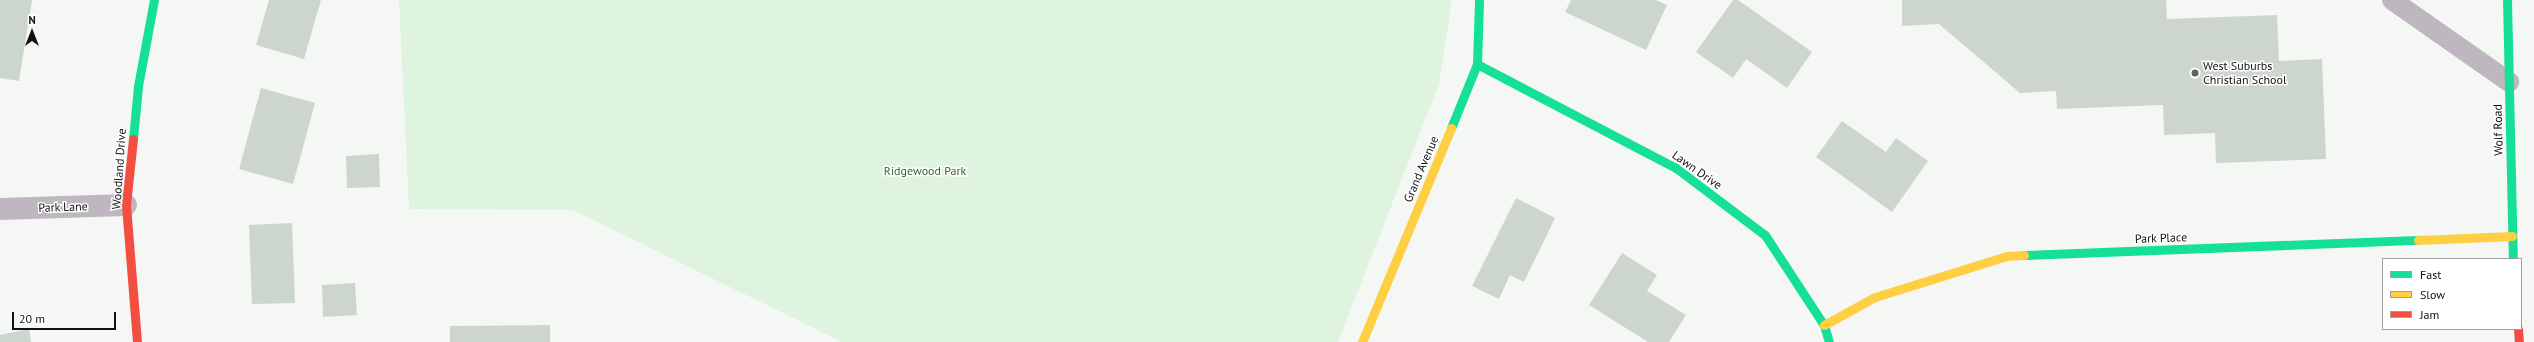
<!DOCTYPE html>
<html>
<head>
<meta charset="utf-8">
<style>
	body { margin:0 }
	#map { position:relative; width:2534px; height:342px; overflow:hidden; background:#f5f7f5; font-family:"PT Sans",sans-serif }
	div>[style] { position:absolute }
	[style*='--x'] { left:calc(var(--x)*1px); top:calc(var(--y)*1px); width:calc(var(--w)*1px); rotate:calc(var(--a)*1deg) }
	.green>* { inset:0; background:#dff4de }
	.building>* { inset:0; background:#cdd6cd }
	.lane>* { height:20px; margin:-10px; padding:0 10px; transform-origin:10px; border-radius:10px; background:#beb7bf }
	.street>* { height:22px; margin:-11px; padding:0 11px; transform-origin:11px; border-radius:11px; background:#beb7bf }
	.fast>* { height:9px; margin:-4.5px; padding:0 4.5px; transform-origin:4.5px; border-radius:4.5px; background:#16e098 }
	.slow>* { height:9px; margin:-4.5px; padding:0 4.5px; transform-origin:4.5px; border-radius:4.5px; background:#ffcf43 }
	.jam>* { height:9px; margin:-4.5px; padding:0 4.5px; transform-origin:4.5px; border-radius:4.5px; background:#f24e42 }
	.dots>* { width:11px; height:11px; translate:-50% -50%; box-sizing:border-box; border:2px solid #fff; border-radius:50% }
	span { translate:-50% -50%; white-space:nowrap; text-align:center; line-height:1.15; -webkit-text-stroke:3px #fff; paint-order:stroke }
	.poi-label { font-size:12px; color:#0f100f }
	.left { translate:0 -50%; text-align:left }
	.street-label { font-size:12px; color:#0f100f }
	.park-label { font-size:12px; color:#306430 }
	.legend { position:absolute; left:2382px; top:258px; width:140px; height:72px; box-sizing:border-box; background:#fff; border:1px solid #9f9f9f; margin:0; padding:5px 7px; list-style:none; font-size:12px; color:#0f100f }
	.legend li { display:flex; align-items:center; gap:8px; height:20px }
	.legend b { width:20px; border:1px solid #9f9f9f }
	.north { position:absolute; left:12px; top:12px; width:40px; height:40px; -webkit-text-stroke:3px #fff; paint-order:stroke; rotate:0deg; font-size:11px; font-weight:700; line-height:16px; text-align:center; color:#0f100f }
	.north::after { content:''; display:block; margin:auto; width:14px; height:18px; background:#0f100f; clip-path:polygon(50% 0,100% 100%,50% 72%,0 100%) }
	.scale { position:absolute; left:12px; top:312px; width:104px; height:18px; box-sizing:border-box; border:2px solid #0f100f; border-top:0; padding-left:5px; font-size:12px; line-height:14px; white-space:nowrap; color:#0f100f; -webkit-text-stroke:3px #fff; paint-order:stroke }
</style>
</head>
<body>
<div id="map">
	<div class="green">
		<i style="clip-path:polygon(399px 0,1452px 0,1439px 84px,1338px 342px,842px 342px,573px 210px,409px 209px)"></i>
	</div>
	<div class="building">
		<i style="clip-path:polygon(0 0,32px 0,19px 81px,0 78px)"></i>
		<i style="clip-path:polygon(269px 0,321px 0,304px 59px,256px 45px)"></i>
		<i style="clip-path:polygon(1571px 0,1656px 0,1667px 5px,1646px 50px,1565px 12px)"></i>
		<i style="clip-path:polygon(1733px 0,1738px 0,1812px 52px,1787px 88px,1746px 59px,1733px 78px,1696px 52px)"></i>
		<i style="clip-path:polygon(1902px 0,2166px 0,2167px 19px,2277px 15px,2279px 61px,2322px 59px,2326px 159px,2216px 163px,2215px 133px,2164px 135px,2163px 105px,2057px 109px,2056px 91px,2020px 93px,1939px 24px,1902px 26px)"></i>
		<i style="clip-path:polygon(261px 88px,315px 103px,293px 184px,239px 169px)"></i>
		<i style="clip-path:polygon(1842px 121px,1886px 152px,1896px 138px,1928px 161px,1892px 212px,1816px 157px)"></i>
		<i style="clip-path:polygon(379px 154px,380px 187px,347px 188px,346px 156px)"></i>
		<i style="clip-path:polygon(1516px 198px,1555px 218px,1524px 282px,1510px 275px,1499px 299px,1472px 286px)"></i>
		<i style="clip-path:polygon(292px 223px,295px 303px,252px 304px,249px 225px)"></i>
		<i style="clip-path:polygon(1622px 253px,1657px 275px,1647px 291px,1686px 315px,1669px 342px,1648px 342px,1589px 305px)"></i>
		<i style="clip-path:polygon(355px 283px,357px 315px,323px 317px,322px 285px)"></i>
		<i style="clip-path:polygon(550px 325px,550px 342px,450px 342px,450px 326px)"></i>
		<i style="clip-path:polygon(29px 329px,31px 342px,0 342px,0 335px)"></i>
	</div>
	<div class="lane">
		<i style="--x:2392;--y:0;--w:143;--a:35"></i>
	</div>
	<div class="street">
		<i style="--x:0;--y:209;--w:126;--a:-1.8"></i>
	</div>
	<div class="fast">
		<i style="--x:2507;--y:0;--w:259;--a:88.7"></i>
		<i style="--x:1477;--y:64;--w:225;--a:27.6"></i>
		<i style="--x:1676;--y:168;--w:111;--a:37"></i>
		<i style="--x:1765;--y:235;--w:108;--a:56.8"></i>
		<i style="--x:1824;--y:325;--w:18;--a:74"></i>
		<i style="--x:1451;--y:128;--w:69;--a:-67.9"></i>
		<i style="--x:1477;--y:64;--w:64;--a:-88.2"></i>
		<i style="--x:133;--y:139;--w:53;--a:-84.6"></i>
		<i style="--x:138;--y:86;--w:87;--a:-79.5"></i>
		<i style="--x:2024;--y:255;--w:394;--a:-2.2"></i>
	</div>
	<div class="slow">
		<i style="--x:2418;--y:240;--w:94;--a:-2.4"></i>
		<i style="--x:1824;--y:325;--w:58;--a:-28.8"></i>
		<i style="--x:1875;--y:297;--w:138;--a:-17.3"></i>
		<i style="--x:2007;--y:256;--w:17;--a:-3"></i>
		<i style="--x:1362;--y:342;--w:232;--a:-67.4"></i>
	</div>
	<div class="jam">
		<i style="--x:133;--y:139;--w:66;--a:96.1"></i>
		<i style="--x:126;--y:205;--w:137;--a:85.4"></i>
		<i style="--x:2518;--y:329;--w:13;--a:86"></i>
	</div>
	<div class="dots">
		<i style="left:2195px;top:73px;background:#606160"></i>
	</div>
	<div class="poi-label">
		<span class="left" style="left:2203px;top:73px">West Suburbs<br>Christian School</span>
	</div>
	<div class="street-label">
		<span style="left:2498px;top:130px;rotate:-91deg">Wolf Road</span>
		<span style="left:119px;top:169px;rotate:-86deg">Woodland Drive</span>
		<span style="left:1421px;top:169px;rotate:-67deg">Grand Avenue</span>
		<span style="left:1697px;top:170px;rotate:35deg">Lawn Drive</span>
		<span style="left:63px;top:207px;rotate:-2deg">Park Lane</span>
		<span style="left:2161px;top:238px;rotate:-2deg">Park Place</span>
	</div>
	<div class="park-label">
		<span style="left:925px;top:171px">Ridgewood Park</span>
	</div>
	<ul class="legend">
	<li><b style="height:5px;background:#16e098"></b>Fast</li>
	<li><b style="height:5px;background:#ffcf43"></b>Slow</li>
	<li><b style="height:5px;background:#f24e42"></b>Jam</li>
	</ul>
	<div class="north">N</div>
	<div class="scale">20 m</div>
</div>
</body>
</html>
